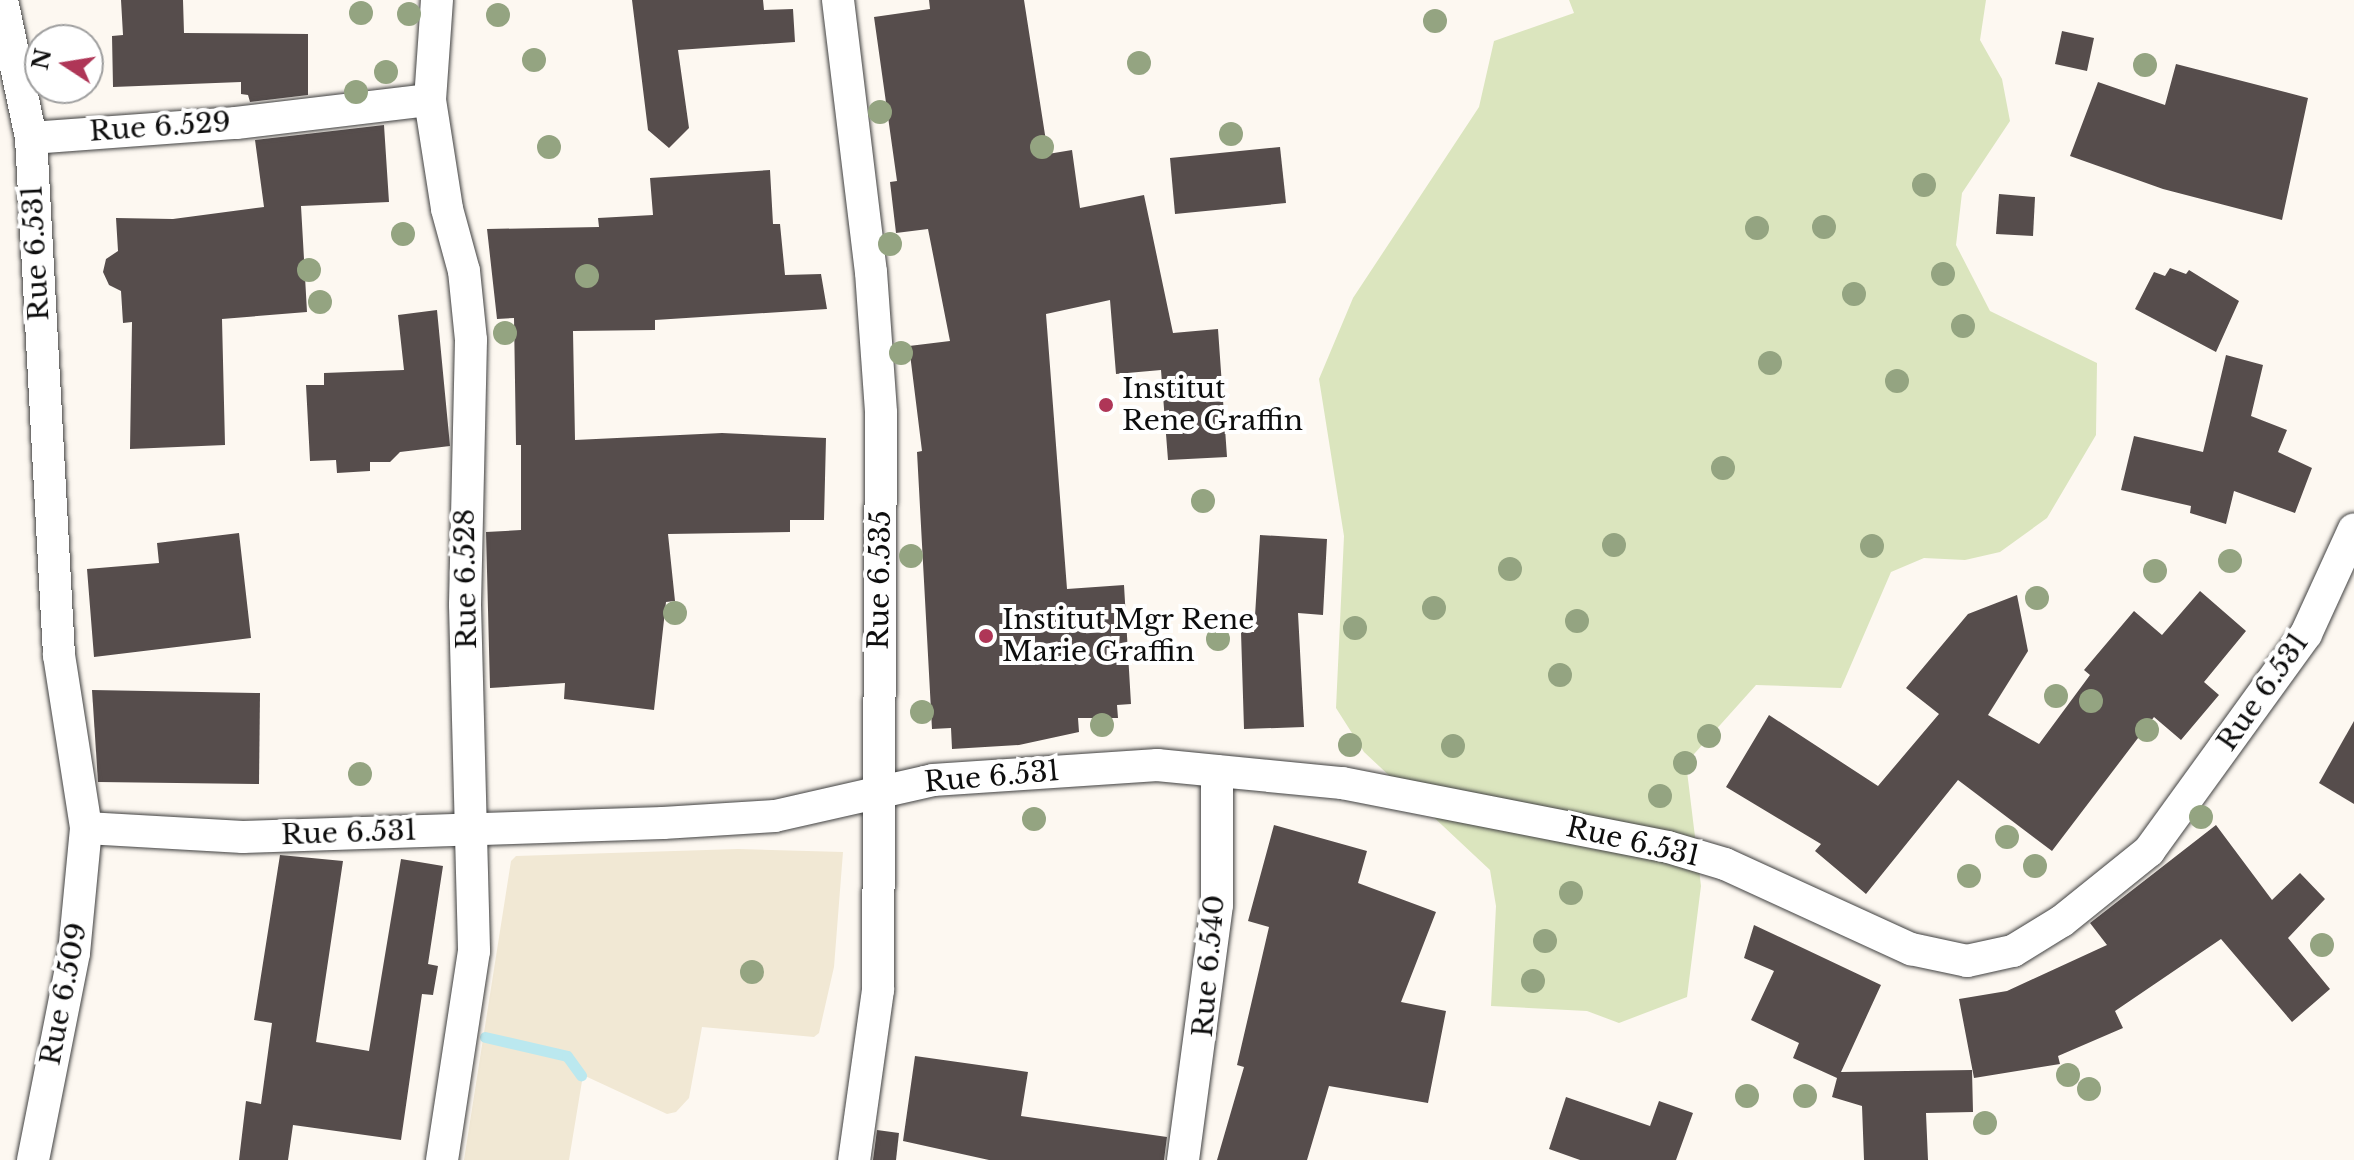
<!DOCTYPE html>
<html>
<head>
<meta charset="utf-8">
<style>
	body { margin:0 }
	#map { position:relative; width:2354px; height:1160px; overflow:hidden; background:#fdf8f1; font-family:"Libre Baskerville",serif }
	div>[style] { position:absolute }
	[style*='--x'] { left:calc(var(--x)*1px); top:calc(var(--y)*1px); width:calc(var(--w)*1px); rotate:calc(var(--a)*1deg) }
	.farmland>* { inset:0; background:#f1e8d4 }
	.green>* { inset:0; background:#dbe5be }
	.stream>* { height:11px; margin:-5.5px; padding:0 5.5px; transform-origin:5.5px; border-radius:5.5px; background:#bbe8ef }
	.building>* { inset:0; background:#564d4c }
	.roads { filter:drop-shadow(0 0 2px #414141) drop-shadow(0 0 2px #414141) }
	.minor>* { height:32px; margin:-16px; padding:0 16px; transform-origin:16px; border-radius:16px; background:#fff }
	.trees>* { width:24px; height:24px; margin:-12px; border-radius:50%; background:#94a481 }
	.dots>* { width:22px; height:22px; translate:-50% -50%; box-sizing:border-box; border:4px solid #fff; border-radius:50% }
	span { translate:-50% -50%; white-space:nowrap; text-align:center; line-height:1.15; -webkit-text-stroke:8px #fff; paint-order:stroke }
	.street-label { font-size:28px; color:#0e0e0e }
	.poi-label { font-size:28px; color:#0e0e0e }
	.left { translate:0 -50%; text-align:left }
	.north { position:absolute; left:24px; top:24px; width:80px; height:80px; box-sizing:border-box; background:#fff; border:2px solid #9f9f9f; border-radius:50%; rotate:282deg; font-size:22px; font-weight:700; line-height:32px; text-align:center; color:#0e0e0e }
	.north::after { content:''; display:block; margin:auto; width:28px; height:36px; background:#af3657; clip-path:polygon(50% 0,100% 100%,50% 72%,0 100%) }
</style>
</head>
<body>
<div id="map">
	<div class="farmland">
		<i style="clip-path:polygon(738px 849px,843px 852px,834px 967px,819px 1033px,814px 1037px,702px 1027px,689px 1098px,676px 1112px,667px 1114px,583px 1075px,569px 1160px,464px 1160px,511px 861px,516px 856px)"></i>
	</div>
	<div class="green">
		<i style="clip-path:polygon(1569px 0,1986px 0,1980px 40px,2002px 79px,2010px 121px,1962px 193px,1956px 245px,1990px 311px,2097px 363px,2096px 435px,2047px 518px,2000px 552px,1965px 560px,1924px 558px,1891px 572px,1841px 688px,1756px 685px,1686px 763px,1701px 886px,1687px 997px,1619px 1023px,1587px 1011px,1491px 1006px,1496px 906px,1490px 870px,1364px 752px,1336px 708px,1344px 536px,1319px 379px,1353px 298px,1479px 107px,1494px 41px,1574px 13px)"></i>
	</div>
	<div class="stream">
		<i style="--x:485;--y:1037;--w:84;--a:13"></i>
		<i style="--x:567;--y:1056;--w:24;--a:54"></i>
	</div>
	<div class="building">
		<i style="clip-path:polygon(121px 0,183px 0,184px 33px,308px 34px,308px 95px,250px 102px,248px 95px,241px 94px,241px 82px,113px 87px,112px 36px,123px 35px)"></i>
		<i style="clip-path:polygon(632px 0,763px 0,764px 10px,793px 9px,795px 42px,678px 50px,689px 128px,669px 148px,648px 130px)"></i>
		<i style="clip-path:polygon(929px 0,1024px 0,1048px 154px,1072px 150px,1080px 208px,1144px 195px,1173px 333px,1218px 329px,1227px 457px,1168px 460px,1161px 370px,1116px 374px,1110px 300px,1046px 314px,1067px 589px,1124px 585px,1131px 704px,1117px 705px,1118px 718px,1078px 718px,1079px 732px,1019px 745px,952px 749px,951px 728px,932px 729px,917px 452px,922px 451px,909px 346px,950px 341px,928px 229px,896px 233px,890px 182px,897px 181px,874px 17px,930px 9px)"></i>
		<i style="clip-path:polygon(2062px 31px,2094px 38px,2087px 71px,2055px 64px)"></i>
		<i style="clip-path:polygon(2176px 64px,2308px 98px,2282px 220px,2163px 189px,2070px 156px,2098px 82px,2165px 105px)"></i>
		<i style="clip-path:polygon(384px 125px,389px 202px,301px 206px,307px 312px,222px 319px,225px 445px,130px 449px,132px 322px,123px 323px,121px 291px,109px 285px,103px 272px,106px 259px,118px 251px,116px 218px,173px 219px,264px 207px,255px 140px)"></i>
		<i style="clip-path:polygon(1280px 147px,1286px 203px,1175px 214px,1170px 158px)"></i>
		<i style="clip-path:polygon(770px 170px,773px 224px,780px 224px,785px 275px,821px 274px,827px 309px,655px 320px,655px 330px,573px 331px,575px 440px,722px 433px,826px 438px,824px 520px,790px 520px,790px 532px,668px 534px,675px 601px,666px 602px,654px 710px,564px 699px,565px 683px,490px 688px,486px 532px,521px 530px,521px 445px,516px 445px,514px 318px,497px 319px,487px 229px,599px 227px,598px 218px,653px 215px,650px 178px)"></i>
		<i style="clip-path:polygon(1999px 194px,2035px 197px,2033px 236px,1996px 234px)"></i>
		<i style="clip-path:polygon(2170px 268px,2186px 274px,2189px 270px,2239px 301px,2216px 352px,2135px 309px,2154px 272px,2165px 276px)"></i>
		<i style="clip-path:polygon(437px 310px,450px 446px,400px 452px,390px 462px,370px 462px,370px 471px,337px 473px,336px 460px,310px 461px,306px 385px,324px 385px,324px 373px,404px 370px,398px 315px)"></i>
		<i style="clip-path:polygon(2226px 355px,2263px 365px,2251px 416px,2287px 430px,2278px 452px,2312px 468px,2295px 513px,2234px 491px,2226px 524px,2190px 513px,2191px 506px,2121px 490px,2134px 436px,2203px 452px)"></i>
		<i style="clip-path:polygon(239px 533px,251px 638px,94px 657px,87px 569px,159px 563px,157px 543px)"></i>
		<i style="clip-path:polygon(1260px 535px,1327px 539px,1323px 615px,1298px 613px,1304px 727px,1244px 729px,1241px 632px,1254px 632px)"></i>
		<i style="clip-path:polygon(2200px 591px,2246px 631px,2204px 682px,2219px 695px,2181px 740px,2154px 717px,2052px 851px,1958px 780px,1866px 894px,1815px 851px,1821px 844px,1726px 787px,1769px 715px,1878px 786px,1939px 714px,1906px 688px,1968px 614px,2017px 595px,2028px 651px,1988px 715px,2039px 744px,2090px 675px,2084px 670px,2134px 611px,2162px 635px)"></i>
		<i style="clip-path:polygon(92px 690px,260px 693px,259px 784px,98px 782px)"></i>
		<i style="clip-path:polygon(2354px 721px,2354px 804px,2319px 783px)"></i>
		<i style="clip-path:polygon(1274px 825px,1367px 851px,1358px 883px,1436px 912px,1401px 1002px,1446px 1011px,1428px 1103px,1329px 1086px,1307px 1160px,1217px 1160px,1244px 1067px,1237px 1065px,1269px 927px,1248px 921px)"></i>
		<i style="clip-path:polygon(2216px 825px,2272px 900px,2300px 873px,2325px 899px,2288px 938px,2330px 989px,2292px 1022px,2221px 939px,2115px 1011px,2123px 1028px,2058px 1056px,2060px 1064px,1974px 1078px,1959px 999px,2007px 991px,2107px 945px,2090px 923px)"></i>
		<i style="clip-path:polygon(280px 855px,343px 861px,316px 1042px,369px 1051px,401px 859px,443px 866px,428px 964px,438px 966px,433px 995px,422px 994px,401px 1140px,293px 1125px,288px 1160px,239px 1160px,246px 1101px,261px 1104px,272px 1023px,254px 1020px)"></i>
		<i style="clip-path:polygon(1754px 925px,1881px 985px,1841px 1072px,1972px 1070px,1973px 1112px,1926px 1113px,1928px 1160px,1864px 1160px,1862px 1106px,1832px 1097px,1837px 1078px,1793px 1058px,1799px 1043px,1751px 1020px,1774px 971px,1744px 958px)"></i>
		<i style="clip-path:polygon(915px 1056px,1028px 1072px,1021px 1116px,1167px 1137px,1164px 1160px,989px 1160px,903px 1141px)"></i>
		<i style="clip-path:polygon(1566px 1097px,1650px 1126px,1659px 1101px,1693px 1113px,1676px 1160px,1580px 1160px,1549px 1149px)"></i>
		<i style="clip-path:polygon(877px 1130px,899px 1133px,896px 1160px,873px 1160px)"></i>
	</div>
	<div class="roads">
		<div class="minor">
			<i style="--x:2;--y:0;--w:141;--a:78.1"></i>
			<i style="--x:31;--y:138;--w:206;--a:-4.2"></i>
			<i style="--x:236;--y:123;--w:195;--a:-6.8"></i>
			<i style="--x:437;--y:0;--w:100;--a:94"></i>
			<i style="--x:430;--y:100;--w:110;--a:81.1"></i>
			<i style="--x:447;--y:209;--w:64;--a:74.7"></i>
			<i style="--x:464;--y:271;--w:69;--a:84.2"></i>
			<i style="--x:471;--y:340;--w:265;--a:91.3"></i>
			<i style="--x:465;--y:605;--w:346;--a:88.5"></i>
			<i style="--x:474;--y:951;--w:211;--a:98.7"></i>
			<i style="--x:838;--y:0;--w:274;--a:83.1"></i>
			<i style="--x:871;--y:272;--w:141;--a:85.9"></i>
			<i style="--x:881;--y:413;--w:577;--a:90.3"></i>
			<i style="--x:878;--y:990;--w:172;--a:98"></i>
			<i style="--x:31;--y:138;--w:518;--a:86.9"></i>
			<i style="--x:59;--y:655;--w:175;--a:81.1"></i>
			<i style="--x:86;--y:828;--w:157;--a:3.3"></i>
			<i style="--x:243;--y:837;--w:420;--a:-1.9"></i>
			<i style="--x:663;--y:823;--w:112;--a:-3.6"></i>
			<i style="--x:775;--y:816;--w:162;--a:-12.8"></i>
			<i style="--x:933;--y:780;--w:225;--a:-3.8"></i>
			<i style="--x:1157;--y:765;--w:186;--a:5.6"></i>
			<i style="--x:1342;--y:783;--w:332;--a:11.1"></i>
			<i style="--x:1668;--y:847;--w:59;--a:16.6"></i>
			<i style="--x:1725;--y:864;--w:205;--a:24.6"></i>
			<i style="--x:1911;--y:949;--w:57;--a:12.1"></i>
			<i style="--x:1967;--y:961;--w:47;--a:-12.3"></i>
			<i style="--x:2013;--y:951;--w:57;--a:-31.5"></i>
			<i style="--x:2062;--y:921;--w:112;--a:-38.8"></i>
			<i style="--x:2149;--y:851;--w:268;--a:-54.1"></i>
			<i style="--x:2306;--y:634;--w:115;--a:-65.4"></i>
			<i style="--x:33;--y:1160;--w:211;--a:-78.8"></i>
			<i style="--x:74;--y:953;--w:126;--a:-84.5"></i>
			<i style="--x:1183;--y:1160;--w:257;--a:-82.4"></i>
			<i style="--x:1217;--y:905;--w:134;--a:-90"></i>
		</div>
	</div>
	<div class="trees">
		<i style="left:361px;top:13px"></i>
		<i style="left:409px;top:14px"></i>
		<i style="left:498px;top:15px"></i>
		<i style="left:1435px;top:21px"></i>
		<i style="left:534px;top:60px"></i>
		<i style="left:1139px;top:63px"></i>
		<i style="left:2145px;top:65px"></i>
		<i style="left:386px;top:72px"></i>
		<i style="left:356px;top:92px"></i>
		<i style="left:880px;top:112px"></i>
		<i style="left:1231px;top:134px"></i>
		<i style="left:549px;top:147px"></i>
		<i style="left:1042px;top:147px"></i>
		<i style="left:1924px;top:185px"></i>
		<i style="left:1824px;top:227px"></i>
		<i style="left:1757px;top:228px"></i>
		<i style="left:403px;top:234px"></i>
		<i style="left:890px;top:244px"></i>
		<i style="left:309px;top:270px"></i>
		<i style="left:1943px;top:274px"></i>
		<i style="left:587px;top:276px"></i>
		<i style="left:1854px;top:294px"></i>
		<i style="left:320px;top:302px"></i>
		<i style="left:1963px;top:326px"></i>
		<i style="left:505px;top:333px"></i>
		<i style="left:901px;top:353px"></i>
		<i style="left:1770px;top:363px"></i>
		<i style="left:1897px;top:381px"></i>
		<i style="left:1723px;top:468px"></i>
		<i style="left:1203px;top:501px"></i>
		<i style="left:1614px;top:545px"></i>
		<i style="left:1872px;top:546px"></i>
		<i style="left:911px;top:556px"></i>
		<i style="left:2230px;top:561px"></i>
		<i style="left:1510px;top:569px"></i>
		<i style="left:2155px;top:571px"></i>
		<i style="left:2037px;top:598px"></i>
		<i style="left:1434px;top:608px"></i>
		<i style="left:675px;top:613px"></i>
		<i style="left:1577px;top:621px"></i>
		<i style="left:1355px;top:628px"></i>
		<i style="left:1218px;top:639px"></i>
		<i style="left:1560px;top:675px"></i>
		<i style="left:2056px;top:696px"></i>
		<i style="left:2091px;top:701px"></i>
		<i style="left:922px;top:712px"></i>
		<i style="left:1102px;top:725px"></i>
		<i style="left:2147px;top:730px"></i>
		<i style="left:1709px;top:736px"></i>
		<i style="left:1350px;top:745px"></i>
		<i style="left:1453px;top:746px"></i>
		<i style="left:1685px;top:763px"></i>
		<i style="left:360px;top:774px"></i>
		<i style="left:1660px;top:796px"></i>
		<i style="left:2201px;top:817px"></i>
		<i style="left:1034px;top:819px"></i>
		<i style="left:2007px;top:837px"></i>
		<i style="left:2035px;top:866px"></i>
		<i style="left:1969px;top:876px"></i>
		<i style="left:1571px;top:893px"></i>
		<i style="left:1545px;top:941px"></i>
		<i style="left:2322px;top:945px"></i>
		<i style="left:752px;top:972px"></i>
		<i style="left:1533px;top:981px"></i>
		<i style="left:2068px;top:1075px"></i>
		<i style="left:2089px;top:1089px"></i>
		<i style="left:1747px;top:1096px"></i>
		<i style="left:1805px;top:1096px"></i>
		<i style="left:1985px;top:1123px"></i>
	</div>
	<div class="dots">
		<i style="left:1106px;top:405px;background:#af3657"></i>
		<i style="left:986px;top:636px;background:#af3657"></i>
	</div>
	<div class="street-label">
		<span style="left:160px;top:127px;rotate:-4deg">Rue 6.529</span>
		<span style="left:36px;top:253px;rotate:-93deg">Rue 6.531</span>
		<span style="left:466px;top:579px;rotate:-91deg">Rue 6.528</span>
		<span style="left:880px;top:580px;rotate:-89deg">Rue 6.535</span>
		<span style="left:2263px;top:692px;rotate:-55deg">Rue 6.531</span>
		<span style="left:992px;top:777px;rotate:-5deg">Rue 6.531</span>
		<span style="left:349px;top:833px;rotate:-2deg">Rue 6.531</span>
		<span style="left:1633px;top:842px;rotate:13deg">Rue 6.531</span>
		<span style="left:1209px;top:966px;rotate:-85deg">Rue 6.540</span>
		<span style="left:64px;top:994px;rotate:-79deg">Rue 6.509</span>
	</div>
	<div class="poi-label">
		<span class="left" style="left:1122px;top:405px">Institut<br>Rene Graffin</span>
		<span class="left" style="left:1002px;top:636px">Institut Mgr Rene<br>Marie Graffin</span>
	</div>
	<div class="north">N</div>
</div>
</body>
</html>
